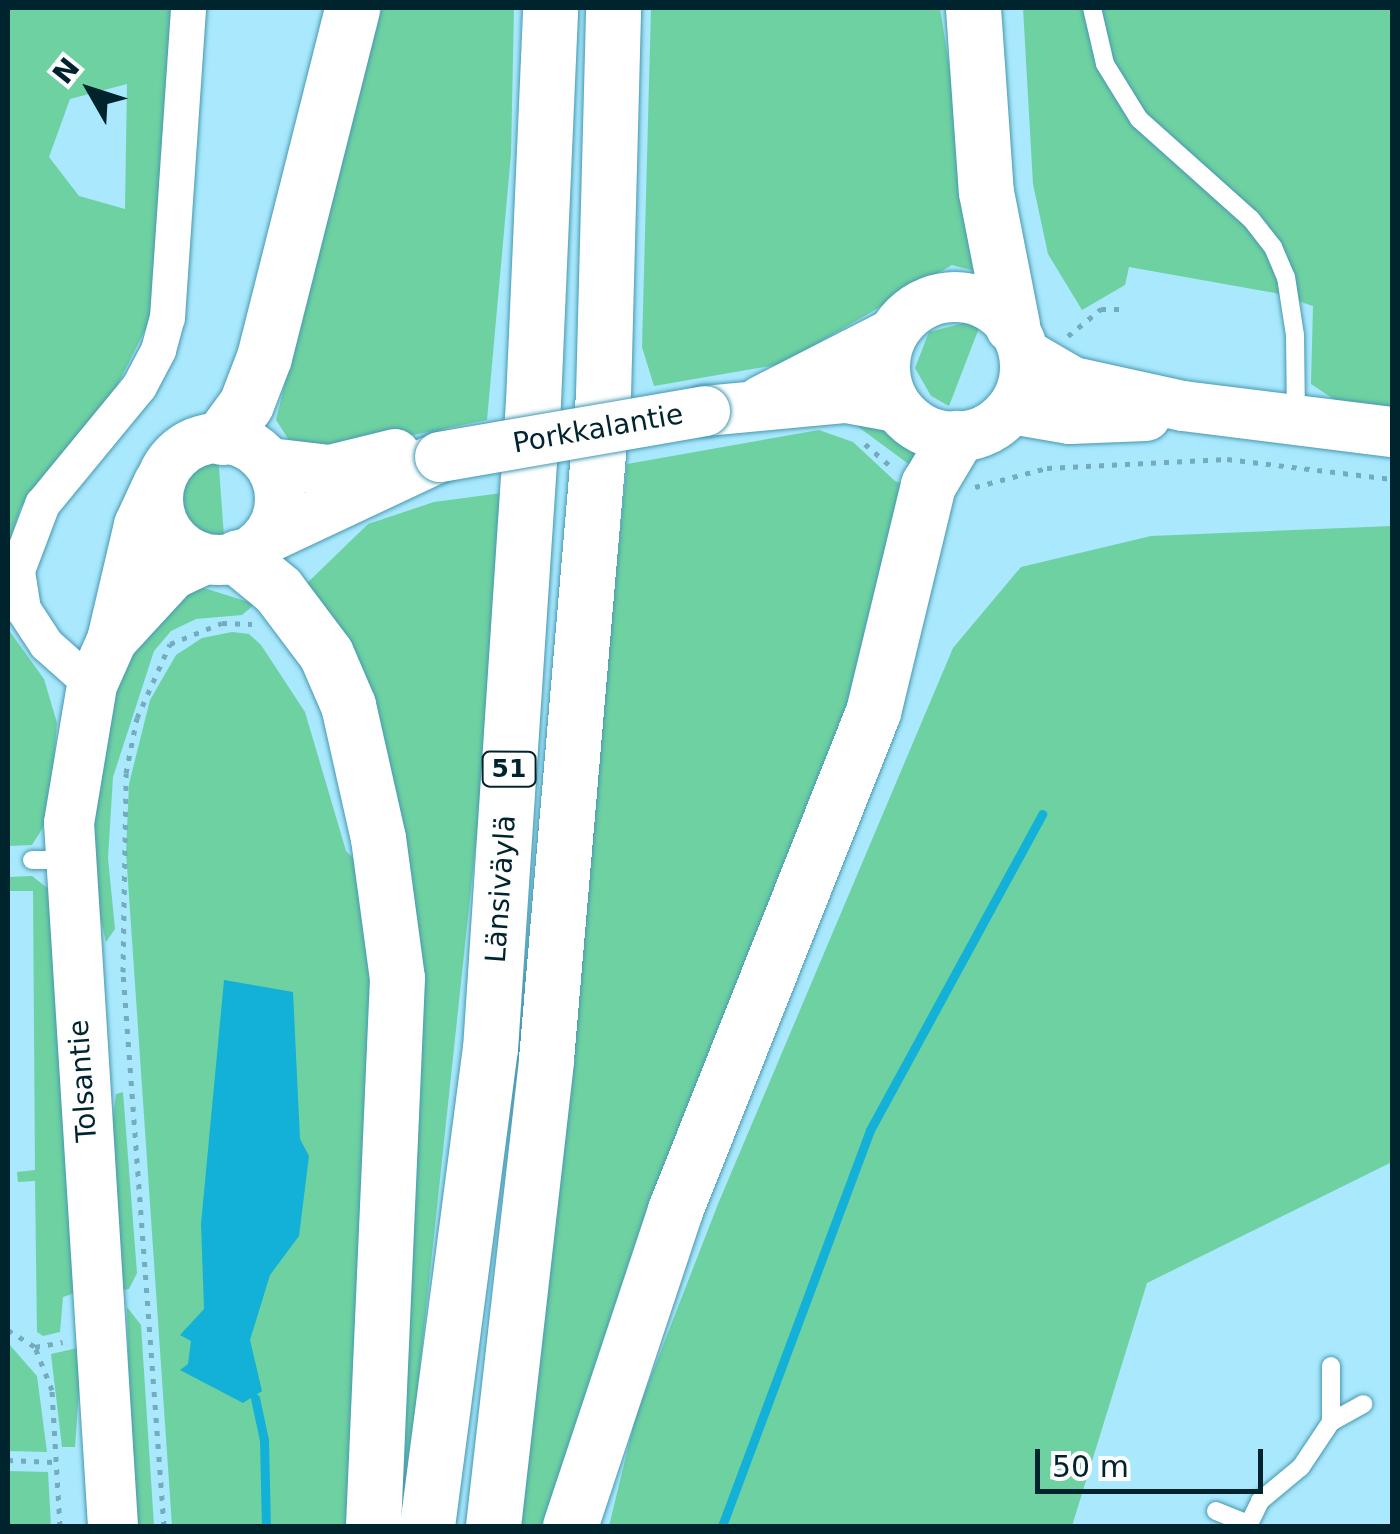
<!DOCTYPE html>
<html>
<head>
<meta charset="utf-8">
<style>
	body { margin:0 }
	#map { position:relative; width:1400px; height:1534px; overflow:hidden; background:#a9e8fd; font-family:"DejaVu Sans",sans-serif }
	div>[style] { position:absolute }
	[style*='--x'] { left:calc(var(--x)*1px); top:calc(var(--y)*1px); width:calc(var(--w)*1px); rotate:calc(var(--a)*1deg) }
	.green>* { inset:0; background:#6ed1a1 }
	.water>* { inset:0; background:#13b1d7 }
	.stream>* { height:9px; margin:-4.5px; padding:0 4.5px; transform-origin:4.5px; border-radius:4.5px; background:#13b1d7 }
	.path>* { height:5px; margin-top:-2.5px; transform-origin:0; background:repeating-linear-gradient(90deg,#74abbd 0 5px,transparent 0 13px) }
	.roads { filter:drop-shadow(0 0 2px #4798b1) drop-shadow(0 0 2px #4798b1) }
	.lane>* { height:18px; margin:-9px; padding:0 9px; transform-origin:9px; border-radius:9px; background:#fff }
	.street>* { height:35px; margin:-17.5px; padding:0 17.5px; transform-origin:17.5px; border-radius:17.5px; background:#fff }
	.secondary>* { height:50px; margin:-25px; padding:0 25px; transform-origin:25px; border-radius:25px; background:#fff }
	.secondary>.ring { margin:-25px; padding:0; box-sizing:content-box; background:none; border:50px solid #fff; border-radius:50% }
	.highway>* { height:55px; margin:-27.5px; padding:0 27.5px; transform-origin:27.5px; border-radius:27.5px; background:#fff }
	.bridges { filter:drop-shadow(0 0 2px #4798b1) drop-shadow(0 0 2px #4798b1) }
	.secondary-bridge>* { height:50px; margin:-25px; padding:0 25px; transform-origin:25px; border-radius:25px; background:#fff }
	span { translate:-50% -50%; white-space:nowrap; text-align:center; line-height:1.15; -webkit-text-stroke:9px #fefefe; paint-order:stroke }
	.shield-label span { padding:2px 8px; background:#fefefe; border:2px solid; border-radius:8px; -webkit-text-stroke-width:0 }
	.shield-label { font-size:25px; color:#00242e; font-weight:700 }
	.street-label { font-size:28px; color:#00242e }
	.frame { position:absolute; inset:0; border:10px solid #00242e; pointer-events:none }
	.north { position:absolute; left:40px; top:40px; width:100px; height:100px; -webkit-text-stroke:8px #fefefe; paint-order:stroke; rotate:309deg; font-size:28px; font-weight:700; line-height:40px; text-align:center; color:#00242e }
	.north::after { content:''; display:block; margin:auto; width:35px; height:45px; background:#00242e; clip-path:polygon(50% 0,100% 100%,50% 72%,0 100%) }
	.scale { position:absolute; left:1035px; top:1449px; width:228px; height:45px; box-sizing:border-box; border:5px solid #00242e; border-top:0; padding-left:12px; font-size:30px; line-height:35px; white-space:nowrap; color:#00242e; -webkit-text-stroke:8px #fefefe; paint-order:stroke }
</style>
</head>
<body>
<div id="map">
	<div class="green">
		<i style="clip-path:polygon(evenodd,8px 8px,175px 8px,157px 306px,112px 396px,21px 507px,8px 546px,8px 8px,127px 84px,125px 208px,125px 209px,79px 196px,49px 157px,70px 99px,127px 84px)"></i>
		<i style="clip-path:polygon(376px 8px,514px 8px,511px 154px,487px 420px,350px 448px,289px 440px,276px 420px)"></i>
		<i style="clip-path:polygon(651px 8px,940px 8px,982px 273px,952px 265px,782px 364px,654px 386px,642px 347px)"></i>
		<i style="clip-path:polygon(1023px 8px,1392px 8px,1392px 410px,1335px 400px,1311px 384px,1313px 306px,1275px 293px,1129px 267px,1125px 285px,1082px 310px,1048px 254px,1033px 184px)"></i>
		<i style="clip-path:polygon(964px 323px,979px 328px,949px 406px,931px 396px,915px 368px,929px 332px)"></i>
		<i style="clip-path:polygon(879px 410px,927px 445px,918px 471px,849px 420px)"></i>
		<i style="clip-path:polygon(819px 430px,853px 442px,895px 481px,912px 487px,845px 726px,544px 1526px,520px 1526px,627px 464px)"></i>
		<i style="clip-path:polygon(218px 454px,224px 537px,210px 538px,186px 525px,175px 494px,195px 461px)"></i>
		<i style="clip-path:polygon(502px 493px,484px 767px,403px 1526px,391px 1516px,416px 1187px,419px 935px,388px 753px,337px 630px,301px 589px,368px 524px,434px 502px)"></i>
		<i style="clip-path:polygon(1392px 526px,1392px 1162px,1147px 1283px,1072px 1526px,609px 1526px,636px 1415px,718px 1204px,953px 648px,1021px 567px,1151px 536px)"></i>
		<i style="clip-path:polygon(188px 583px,255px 604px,242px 615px,196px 619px,171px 631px,154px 651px,113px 777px,108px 858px,115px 929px,106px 942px,88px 864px,116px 678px,145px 619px)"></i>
		<i style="clip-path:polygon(8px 629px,44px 679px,57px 723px,49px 818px,32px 845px,8px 846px)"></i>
		<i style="clip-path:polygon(232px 632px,249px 634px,261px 645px,305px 712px,346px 851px,361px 866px,377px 929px,357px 1526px,172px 1526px,126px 852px,129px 784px,150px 700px,176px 655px,202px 638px)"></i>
		<i style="clip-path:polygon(32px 876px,50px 890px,80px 1291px,63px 1297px,60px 1332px,43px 1336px,37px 1332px,35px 1181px,18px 1182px,17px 1172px,35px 1170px,33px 891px,10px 891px,9px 877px)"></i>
		<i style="clip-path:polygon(123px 1092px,137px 1273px,129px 1289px,120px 1291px,106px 1176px,116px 1094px)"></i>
		<i style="clip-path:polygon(127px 1307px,141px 1325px,154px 1526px,132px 1526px)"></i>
		<i style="clip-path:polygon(8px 1343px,37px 1376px,47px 1452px,8px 1451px)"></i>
		<i style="clip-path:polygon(82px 1347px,75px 1447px,62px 1447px,51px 1354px)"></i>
		<i style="clip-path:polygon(8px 1471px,48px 1472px,51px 1526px,8px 1526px)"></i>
	</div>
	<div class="water">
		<i style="clip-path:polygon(224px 980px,293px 992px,300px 1139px,309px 1156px,299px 1236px,270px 1275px,250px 1340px,262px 1391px,243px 1403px,180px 1370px,188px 1364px,191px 1341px,180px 1335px,204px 1309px,201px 1224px)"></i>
	</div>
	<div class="stream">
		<i style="--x:255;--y:1398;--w:43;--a:77.9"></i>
		<i style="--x:264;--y:1440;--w:86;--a:88.7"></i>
		<i style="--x:722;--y:1526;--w:423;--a:-69.5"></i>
		<i style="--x:870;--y:1130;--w:360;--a:-61.4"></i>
	</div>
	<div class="path">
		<i style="--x:1068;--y:336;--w:43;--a:-39.3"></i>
		<i style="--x:1101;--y:309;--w:19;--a:0"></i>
		<i style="--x:865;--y:444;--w:33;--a:41"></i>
		<i style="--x:975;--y:487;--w:74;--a:-14.8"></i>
		<i style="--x:1047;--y:468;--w:180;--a:-2.9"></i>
		<i style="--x:1227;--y:459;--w:166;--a:6.9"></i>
		<i style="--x:8;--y:1330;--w:32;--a:32"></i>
		<i style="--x:8;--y:1460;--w:46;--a:2.5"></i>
		<i style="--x:60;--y:1526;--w:136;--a:-93.4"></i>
		<i style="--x:52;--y:1390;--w:46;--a:-111.6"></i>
		<i style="--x:35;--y:1347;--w:28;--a:-10"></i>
		<i style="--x:164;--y:1526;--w:556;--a:-94.23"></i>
		<i style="--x:123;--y:972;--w:199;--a:-89.1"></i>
		<i style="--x:126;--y:773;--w:56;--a:-78.7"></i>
		<i style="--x:137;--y:718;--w:81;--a:-66"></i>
		<i style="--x:170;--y:644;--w:56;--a:-22"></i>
		<i style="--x:222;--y:623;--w:30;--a:2"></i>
	</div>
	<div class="roads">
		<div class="lane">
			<i style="--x:1092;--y:8;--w:57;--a:76.9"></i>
			<i style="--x:1105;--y:64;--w:65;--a:58.3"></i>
			<i style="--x:1139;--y:119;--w:150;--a:41.8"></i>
			<i style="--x:1251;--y:219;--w:36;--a:52"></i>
			<i style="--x:1273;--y:247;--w:33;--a:67"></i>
			<i style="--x:1286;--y:277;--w:59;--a:81.2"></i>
			<i style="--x:1295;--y:335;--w:84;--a:89.3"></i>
			<i style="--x:32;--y:860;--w:37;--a:0"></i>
			<i style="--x:1331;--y:1422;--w:37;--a:-29"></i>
			<i style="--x:1216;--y:1511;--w:35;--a:22"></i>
			<i style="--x:1248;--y:1526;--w:28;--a:-64"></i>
			<i style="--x:1260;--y:1501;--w:53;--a:-39.7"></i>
			<i style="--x:1301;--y:1467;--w:54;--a:-56.3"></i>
			<i style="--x:1331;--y:1422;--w:56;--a:-90"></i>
		</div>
		<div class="street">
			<i style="--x:92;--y:685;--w:62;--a:-138.3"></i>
			<i style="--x:46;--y:644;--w:42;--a:-123.3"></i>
			<i style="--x:23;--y:609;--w:39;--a:-99"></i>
			<i style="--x:17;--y:570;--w:71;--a:-69.3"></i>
			<i style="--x:42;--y:504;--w:153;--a:-50.6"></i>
			<i style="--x:139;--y:386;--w:41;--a:-62.2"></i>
			<i style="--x:158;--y:350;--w:34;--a:-75"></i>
			<i style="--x:167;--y:317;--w:310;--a:-86.1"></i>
		</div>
		<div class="secondary">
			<i class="ring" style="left:885px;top:297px;width:90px;height:90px"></i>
			<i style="--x:1025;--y:354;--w:56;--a:30.3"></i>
			<i style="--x:1073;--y:382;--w:113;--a:12.3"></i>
			<i style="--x:1183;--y:406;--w:211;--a:7.1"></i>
			<i style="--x:761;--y:401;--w:147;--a:-27.1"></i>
			<i style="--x:1012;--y:409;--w:59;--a:9.8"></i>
			<i style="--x:1070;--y:419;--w:76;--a:-2.3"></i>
			<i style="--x:705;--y:411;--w:142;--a:-5.3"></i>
			<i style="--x:846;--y:398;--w:51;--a:10.2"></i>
			<i class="ring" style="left:158px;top:438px;width:72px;height:72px"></i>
			<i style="--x:270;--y:463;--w:60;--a:6.7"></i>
			<i style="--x:330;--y:470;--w:67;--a:-13.8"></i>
			<i style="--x:267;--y:538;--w:191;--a:-25.1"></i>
			<i style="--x:112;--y:640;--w:90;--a:-47.3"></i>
			<i style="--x:173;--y:574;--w:35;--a:-25"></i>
			<i style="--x:113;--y:1526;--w:704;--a:-93.58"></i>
			<i style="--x:69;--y:823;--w:140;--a:-80.5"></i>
			<i style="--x:92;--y:685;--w:49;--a:-66"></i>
			<i style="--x:112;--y:640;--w:118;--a:-76.8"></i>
			<i style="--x:139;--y:525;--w:47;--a:-65.1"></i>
		</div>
		<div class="highway">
			<i style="--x:973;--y:8;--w:184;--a:86"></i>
			<i style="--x:986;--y:192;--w:136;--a:78.9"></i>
			<i style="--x:222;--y:437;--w:41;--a:-54"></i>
			<i style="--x:246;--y:404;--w:50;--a:-69"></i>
			<i style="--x:264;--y:357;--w:360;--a:-75.8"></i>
			<i style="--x:238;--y:557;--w:52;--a:39.5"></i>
			<i style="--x:278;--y:590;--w:80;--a:53.1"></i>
			<i style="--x:326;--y:654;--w:56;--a:66.7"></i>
			<i style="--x:348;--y:705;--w:136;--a:77.3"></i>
			<i style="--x:378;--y:838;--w:141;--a:82.3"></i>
			<i style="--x:397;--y:978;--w:549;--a:92.51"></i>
			<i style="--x:427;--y:1526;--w:481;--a:-82.5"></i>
			<i style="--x:490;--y:1049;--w:648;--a:-86.2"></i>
			<i style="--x:533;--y:402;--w:394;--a:-87.5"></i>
			<i style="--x:493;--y:1526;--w:470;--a:-83.5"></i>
			<i style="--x:546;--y:1059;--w:666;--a:-85.09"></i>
			<i style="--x:603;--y:395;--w:387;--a:-88.5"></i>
			<i style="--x:570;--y:1526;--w:333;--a:-71.6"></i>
			<i style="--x:675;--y:1210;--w:536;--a:-68.32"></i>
			<i style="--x:873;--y:712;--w:234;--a:-76.4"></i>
			<i style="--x:928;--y:485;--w:55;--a:-59.2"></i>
		</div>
	</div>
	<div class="bridges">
		<div class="secondary-bridge">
			<i style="--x:440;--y:457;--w:269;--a:-9.8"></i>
		</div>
	</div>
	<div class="shield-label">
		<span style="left:509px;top:769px">51</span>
	</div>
	<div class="street-label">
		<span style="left:598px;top:429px;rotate:-10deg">Porkkalantie</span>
		<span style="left:501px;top:889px;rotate:-86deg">Länsiväylä</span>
		<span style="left:83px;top:1081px;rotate:-94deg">Tolsantie</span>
	</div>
	<div class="frame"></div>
	<div class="north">N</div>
	<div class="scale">50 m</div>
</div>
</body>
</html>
